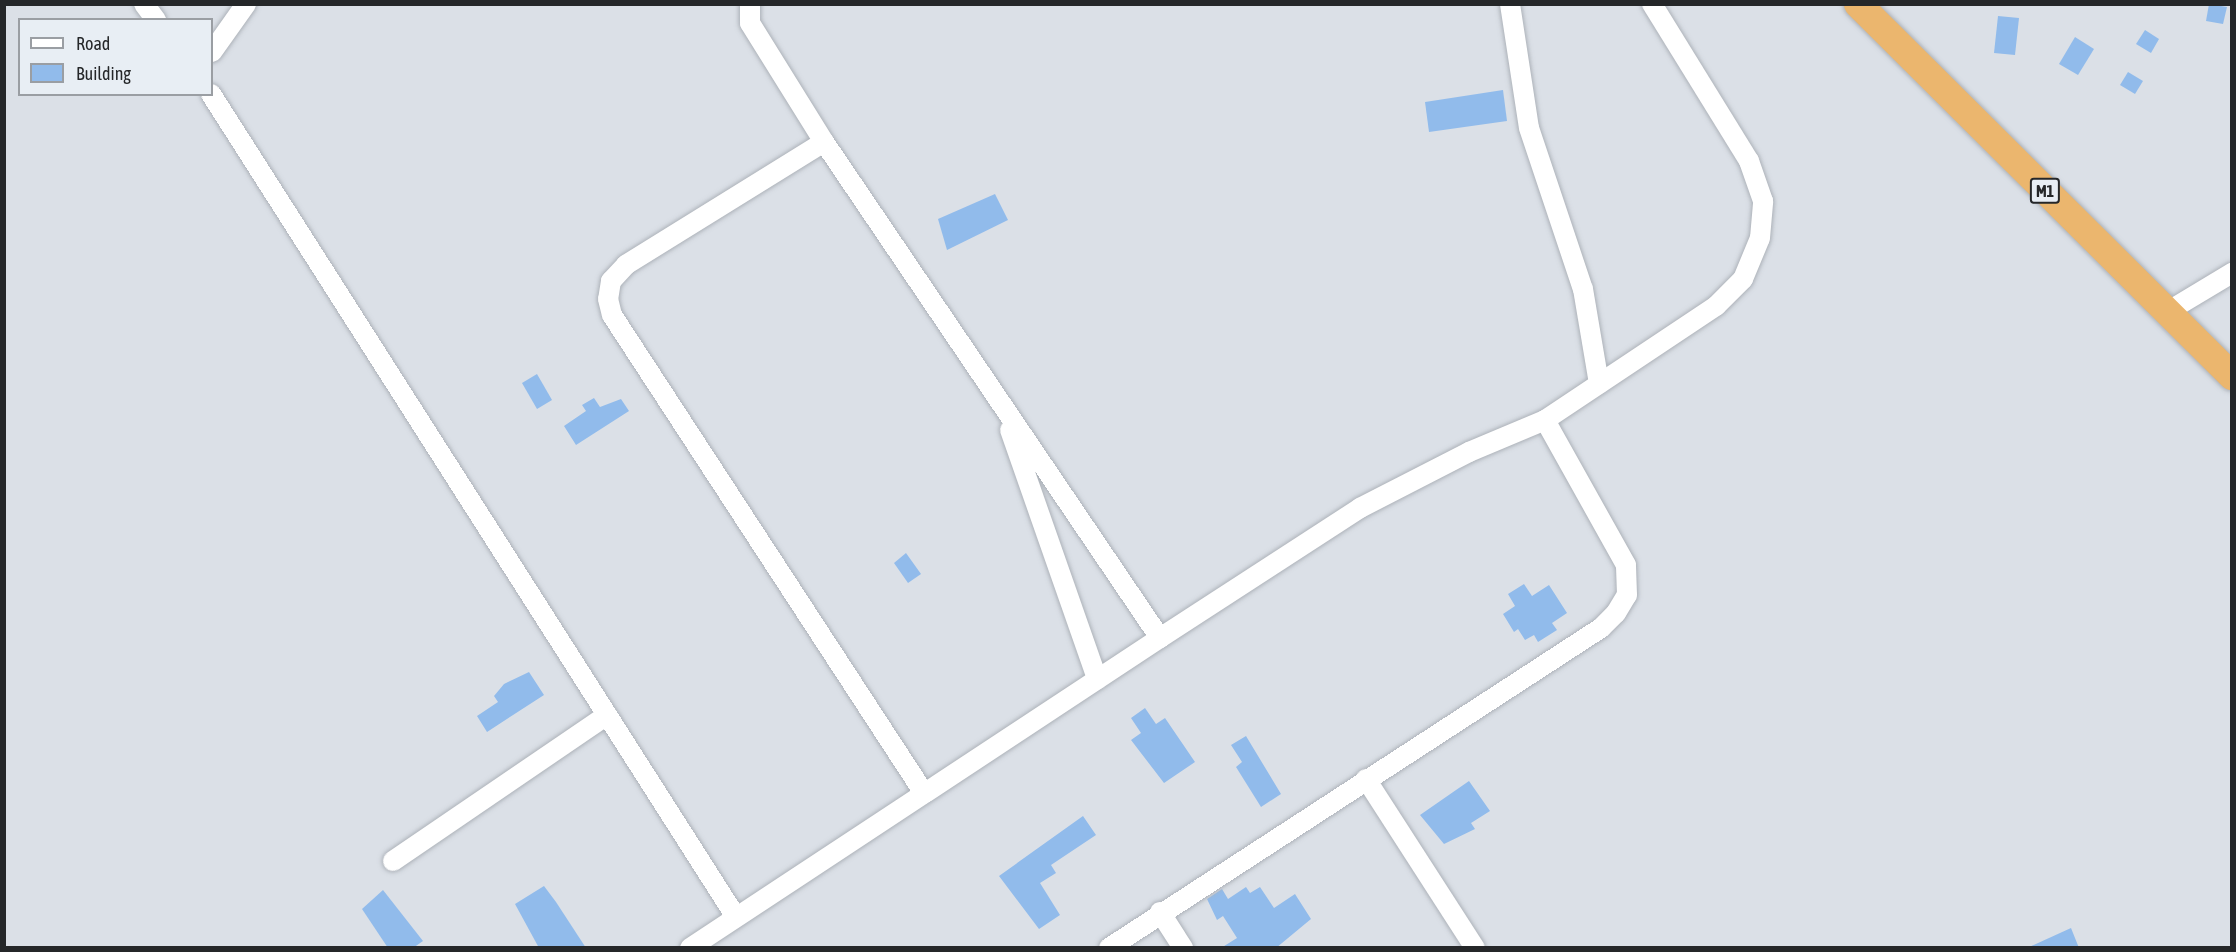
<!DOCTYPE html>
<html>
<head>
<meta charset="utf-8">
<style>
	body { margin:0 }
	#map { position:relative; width:2236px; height:952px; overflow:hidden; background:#dbe0e7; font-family:"Asap Condensed",sans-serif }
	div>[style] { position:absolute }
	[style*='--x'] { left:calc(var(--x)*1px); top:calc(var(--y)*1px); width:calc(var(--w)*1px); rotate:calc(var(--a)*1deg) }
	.building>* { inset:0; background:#91bbeb }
	.roads { filter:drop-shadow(0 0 2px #adb2b9) drop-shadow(0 0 2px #adb2b9) }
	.minor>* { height:20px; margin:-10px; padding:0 10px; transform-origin:10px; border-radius:10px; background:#fff }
	.highway>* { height:28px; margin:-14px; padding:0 14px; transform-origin:14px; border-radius:14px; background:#ebb66e }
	span { translate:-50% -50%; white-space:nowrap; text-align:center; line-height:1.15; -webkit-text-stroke:4.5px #e8eef4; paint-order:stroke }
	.shield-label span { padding:2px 4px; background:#e8eef4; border:2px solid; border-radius:4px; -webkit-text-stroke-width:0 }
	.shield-label { font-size:16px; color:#252729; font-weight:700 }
	.frame { position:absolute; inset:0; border:6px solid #252729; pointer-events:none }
	.legend { position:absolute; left:18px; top:18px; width:195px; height:78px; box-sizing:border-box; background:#e8eef4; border:2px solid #9a9ea3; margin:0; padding:8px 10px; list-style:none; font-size:18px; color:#252729 }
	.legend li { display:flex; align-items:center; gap:12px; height:30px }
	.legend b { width:30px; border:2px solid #9a9ea3 }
</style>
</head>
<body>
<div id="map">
	<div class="building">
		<i style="clip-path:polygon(2209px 4px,2227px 7px,2223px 24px,2206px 21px)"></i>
		<i style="clip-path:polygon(1998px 16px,2019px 18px,2015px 55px,1994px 53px)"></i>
		<i style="clip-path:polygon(2145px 30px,2159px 39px,2151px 53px,2136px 44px)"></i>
		<i style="clip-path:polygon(2075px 37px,2094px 49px,2078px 75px,2059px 64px)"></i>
		<i style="clip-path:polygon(2128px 72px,2143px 81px,2135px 94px,2120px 85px)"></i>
		<i style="clip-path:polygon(1503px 90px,1507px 121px,1429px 132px,1425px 102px)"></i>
		<i style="clip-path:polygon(995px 194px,1008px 220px,947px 250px,938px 219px)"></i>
		<i style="clip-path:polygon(537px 374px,552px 400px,537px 409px,522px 383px)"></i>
		<i style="clip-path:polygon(594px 398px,600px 407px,621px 399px,629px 411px,576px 445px,564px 426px,586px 411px,582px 405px)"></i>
		<i style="clip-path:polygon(906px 553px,921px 574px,908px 583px,894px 563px)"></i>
		<i style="clip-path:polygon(1524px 584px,1532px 596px,1549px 585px,1567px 613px,1552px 623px,1557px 630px,1538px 642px,1534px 635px,1525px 640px,1518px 629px,1514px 632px,1503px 614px,1515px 606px,1508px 594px)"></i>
		<i style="clip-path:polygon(529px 672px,544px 695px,487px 732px,477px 716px,498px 702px,494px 696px,504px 684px)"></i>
		<i style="clip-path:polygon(1145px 708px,1156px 724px,1165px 718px,1195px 762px,1164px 783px,1131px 740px,1141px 733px,1131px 718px)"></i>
		<i style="clip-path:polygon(1246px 736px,1281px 794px,1261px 807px,1236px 767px,1242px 762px,1231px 745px)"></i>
		<i style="clip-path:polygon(1469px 781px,1490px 811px,1471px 823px,1475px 829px,1444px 844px,1420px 815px)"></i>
		<i style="clip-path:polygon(1083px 816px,1096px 835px,1051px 865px,1056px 873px,1040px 883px,1060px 915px,1039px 929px,999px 876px)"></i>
		<i style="clip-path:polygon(544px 886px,556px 902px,586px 948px,539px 948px,515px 904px)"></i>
		<i style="clip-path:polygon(1246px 887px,1250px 893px,1260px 887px,1274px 908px,1295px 894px,1311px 919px,1276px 948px,1221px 948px,1237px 938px,1223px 916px,1217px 920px,1207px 899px,1222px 889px,1228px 899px)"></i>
		<i style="clip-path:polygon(383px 890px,423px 941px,413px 948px,388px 948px,362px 909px)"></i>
		<i style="clip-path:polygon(2071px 928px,2079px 948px,2027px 948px)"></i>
	</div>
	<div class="roads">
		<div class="minor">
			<i style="--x:144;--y:4;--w:20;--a:53"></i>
			<i style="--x:1510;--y:4;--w:125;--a:81.3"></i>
			<i style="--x:1529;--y:128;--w:170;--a:71.5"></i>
			<i style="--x:1583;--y:289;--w:96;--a:80.4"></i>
			<i style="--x:212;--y:52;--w:59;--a:-54.7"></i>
			<i style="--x:211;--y:94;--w:976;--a:57.47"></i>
			<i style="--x:824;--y:142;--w:233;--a:148.2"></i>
			<i style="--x:626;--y:265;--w:22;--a:133"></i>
			<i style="--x:611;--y:281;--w:18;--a:99"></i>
			<i style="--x:608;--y:299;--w:16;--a:76"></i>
			<i style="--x:612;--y:315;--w:571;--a:56.87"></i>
			<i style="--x:2167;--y:312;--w:76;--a:-31"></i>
			<i style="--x:1010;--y:430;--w:264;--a:70.7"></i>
			<i style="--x:1160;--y:638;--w:239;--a:-33"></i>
			<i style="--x:1360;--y:508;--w:123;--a:-27.2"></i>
			<i style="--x:1469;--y:452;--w:82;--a:-22.8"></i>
			<i style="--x:1545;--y:420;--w:206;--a:-33.7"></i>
			<i style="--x:1716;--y:306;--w:38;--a:-45"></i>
			<i style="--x:1743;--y:279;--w:44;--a:-67.5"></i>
			<i style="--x:1760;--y:238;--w:37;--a:-85"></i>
			<i style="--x:1763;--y:201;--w:42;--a:-109.3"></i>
			<i style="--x:1749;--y:161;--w:185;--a:-121.7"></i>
			<i style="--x:1366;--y:779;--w:201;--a:57.2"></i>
			<i style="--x:393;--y:861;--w:259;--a:-34.3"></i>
			<i style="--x:1160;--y:912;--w:43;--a:57.4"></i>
			<i style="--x:690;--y:948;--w:563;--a:-33.41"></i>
			<i style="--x:1160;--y:638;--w:599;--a:-124.11"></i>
			<i style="--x:824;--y:142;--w:140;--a:-121.9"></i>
			<i style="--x:750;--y:23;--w:19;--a:-90"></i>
			<i style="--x:1109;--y:948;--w:587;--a:-33.04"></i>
			<i style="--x:1601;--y:628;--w:21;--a:-45"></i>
			<i style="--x:1616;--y:613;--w:21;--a:-59"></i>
			<i style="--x:1627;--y:595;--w:30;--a:-92"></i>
			<i style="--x:1626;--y:565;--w:166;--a:-119.2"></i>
		</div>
		<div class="highway">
			<i style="--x:1858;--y:4;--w:528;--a:44.85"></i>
		</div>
	</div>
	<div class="shield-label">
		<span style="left:2045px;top:191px">M1</span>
	</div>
	<div class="frame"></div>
	<ul class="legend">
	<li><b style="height:8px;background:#fff"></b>Road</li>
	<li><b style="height:16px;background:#91bbeb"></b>Building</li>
	</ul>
</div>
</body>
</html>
